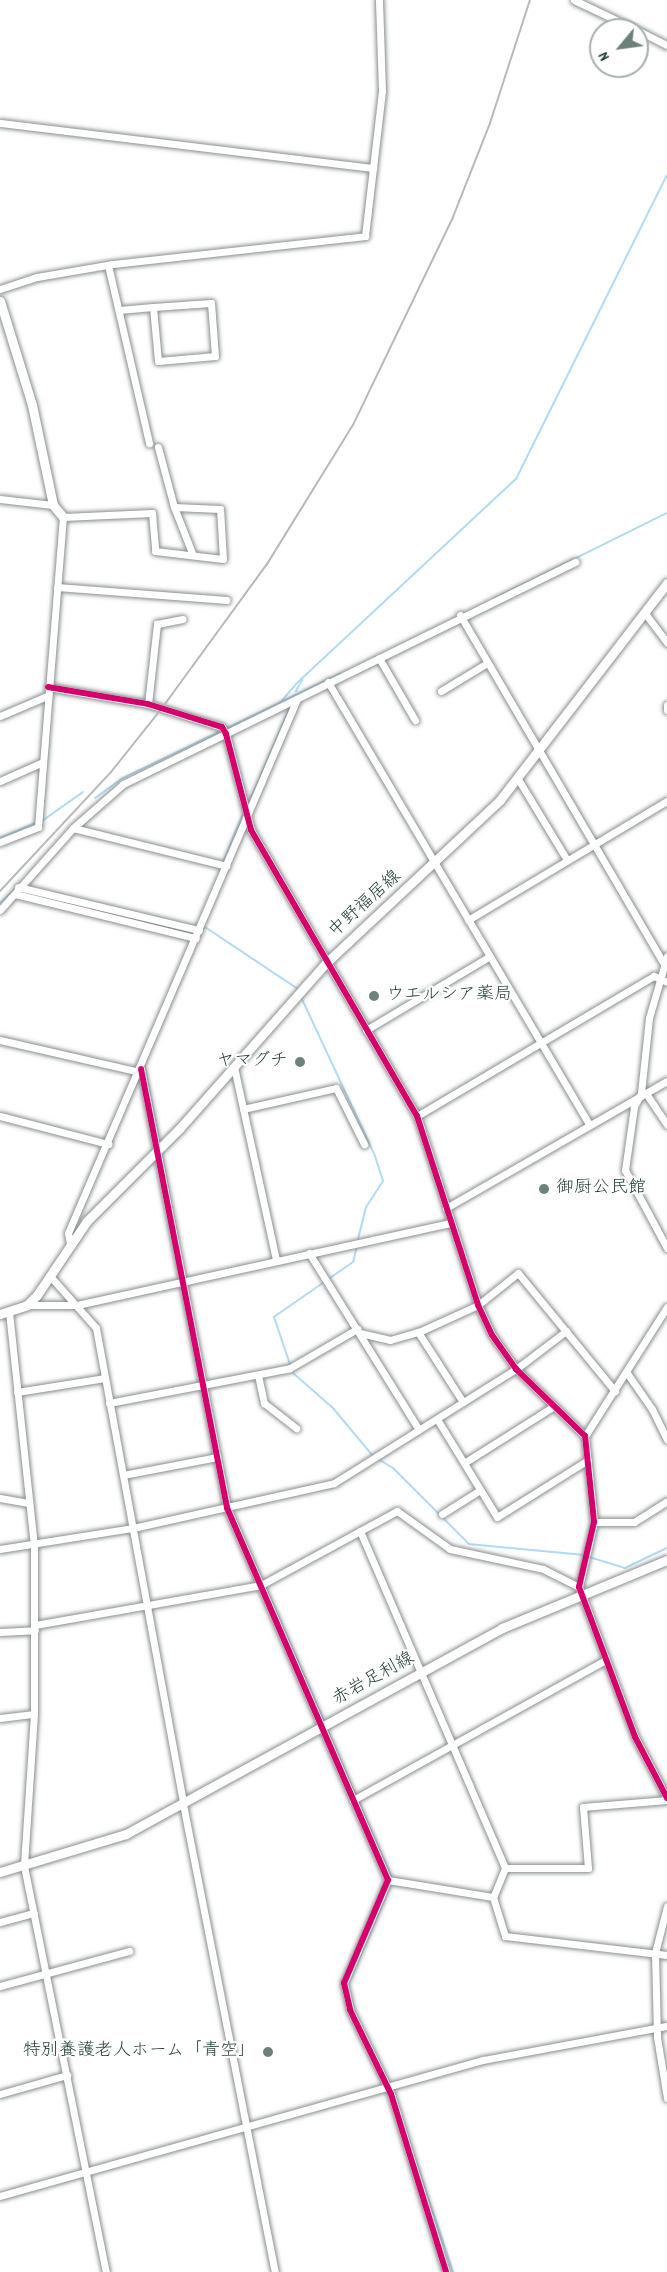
<!DOCTYPE html>
<html>
<head>
<meta charset="utf-8">
<style>
	body { margin:0 }
	#map { position:relative; width:667px; height:2272px; overflow:hidden; background:#fff; font-family:Dekko,"Klee One",sans-serif }
	div>[style] { position:absolute }
	[style*='--x'] { left:calc(var(--x)*1px); top:calc(var(--y)*1px); width:calc(var(--w)*1px); rotate:calc(var(--a)*1deg) }
	.stream>* { height:2px; margin:-1px; padding:0 1px; transform-origin:1px; border-radius:1px; background:#b1daf4 }
	.roads { filter:drop-shadow(0 0 2px #898f8d) drop-shadow(0 0 2px #898f8d) }
	.street>* { height:7px; margin:-3.5px; padding:0 3.5px; transform-origin:3.5px; border-radius:3.5px; background:#fff }
	.secondary>* { height:9px; margin:-4.5px; padding:0 4.5px; transform-origin:4.5px; border-radius:4.5px; background:#fff }
	.rail>* { height:2px; margin:-1px; padding:0 1px; transform-origin:1px; border-radius:1px; background:#b6b9b8 }
	.cycleway>* { height:6px; margin:-3px; padding:0 3px; transform-origin:3px; border-radius:3px; background:#d6006c }
	.dots>* { width:16px; height:16px; translate:-50% -50%; box-sizing:border-box; border:3px solid #fff; border-radius:50% }
	span { translate:-50% -50%; white-space:nowrap; text-align:center; line-height:1.15; -webkit-text-stroke:4.5px #fff; paint-order:stroke }
	.street-label { font-size:18px; color:#1f3d34 }
	.poi-label { font-size:18px; color:#1f3d34 }
	.left { translate:0 -50%; text-align:left }
	.right { translate:-100% -50%; text-align:right }
	.north { position:absolute; left:589px; top:18px; width:60px; height:60px; box-sizing:border-box; background:#fff; border:2px solid #a5b1ae; border-radius:50%; rotate:241deg; font-size:16px; font-weight:700; line-height:24px; text-align:center; color:#1f3d34 }
	.north::after { content:''; display:block; margin:auto; width:21px; height:27px; background:#6d817b; clip-path:polygon(50% 0,100% 100%,50% 72%,0 100%) }
</style>
</head>
<body>
<div id="map">
	<div class="stream">
		<i style="--x:495;--y:598;--w:192;--a:-26.3"></i>
		<i style="--x:296;--y:691;--w:13;--a:-61"></i>
		<i style="--x:280;--y:703;--w:26;--a:-50"></i>
		<i style="--x:297;--y:683;--w:299;--a:-43"></i>
		<i style="--x:516;--y:479;--w:339;--a:-63.6"></i>
		<i style="--x:95;--y:798;--w:32;--a:-36"></i>
		<i style="--x:121;--y:779;--w:244;--a:-25.7"></i>
		<i style="--x:247;--y:807;--w:111;--a:-66.7"></i>
		<i style="--x:42;--y:821;--w:50;--a:-35.3"></i>
		<i style="--x:0;--y:838;--w:39;--a:-23"></i>
		<i style="--x:224;--y:860;--w:52;--a:-67.4"></i>
		<i style="--x:20;--y:891;--w:180;--a:13.8"></i>
		<i style="--x:0;--y:903;--w:19;--a:-43"></i>
		<i style="--x:200;--y:931;--w:6;--a:-39"></i>
		<i style="--x:205;--y:927;--w:112;--a:33.7"></i>
		<i style="--x:301;--y:997;--w:175;--a:65"></i>
		<i style="--x:375;--y:1156;--w:26;--a:72"></i>
		<i style="--x:383;--y:1181;--w:31;--a:123"></i>
		<i style="--x:366;--y:1207;--w:34;--a:104"></i>
		<i style="--x:144;--y:1062;--w:85;--a:79.1"></i>
		<i style="--x:161;--y:1151;--w:90;--a:79.1"></i>
		<i style="--x:357;--y:1246;--w:16;--a:104"></i>
		<i style="--x:353;--y:1262;--w:96;--a:145.2"></i>
		<i style="--x:274;--y:1317;--w:59;--a:71.3"></i>
		<i style="--x:293;--y:1373;--w:52;--a:41.1"></i>
		<i style="--x:332;--y:1407;--w:64;--a:50.1"></i>
		<i style="--x:378;--y:1459;--w:17;--a:31"></i>
		<i style="--x:393;--y:1468;--w:107;--a:45"></i>
		<i style="--x:469;--y:1544;--w:116;--a:5.5"></i>
		<i style="--x:589;--y:1557;--w:38;--a:17"></i>
		<i style="--x:625;--y:1568;--w:47;--a:-25.5"></i>
		<i style="--x:253;--y:1559;--w:24;--a:68"></i>
		<i style="--x:265;--y:1586;--w:147;--a:66.4"></i>
		<i style="--x:326;--y:1727;--w:165;--a:66.4"></i>
		<i style="--x:354;--y:2012;--w:28;--a:-103"></i>
		<i style="--x:348;--y:1985;--w:110;--a:-66.9"></i>
		<i style="--x:406;--y:2132;--w:148;--a:71.4"></i>
	</div>
	<div class="roads">
		<div class="street">
			<i style="--x:574;--y:0;--w:70;--a:25.5"></i>
			<i style="--x:637;--y:30;--w:34;--a:27"></i>
			<i style="--x:0;--y:123;--w:376;--a:6.9"></i>
			<i style="--x:108;--y:265;--w:183;--a:77"></i>
			<i style="--x:0;--y:289;--w:39;--a:-18"></i>
			<i style="--x:37;--y:277;--w:77;--a:-9.7"></i>
			<i style="--x:113;--y:264;--w:254;--a:-6.3"></i>
			<i style="--x:365;--y:236;--w:146;--a:-83.3"></i>
			<i style="--x:382;--y:91;--w:91;--a:-91.9"></i>
			<i style="--x:119;--y:310;--w:34;--a:-5"></i>
			<i style="--x:153;--y:307;--w:58;--a:-3.9"></i>
			<i style="--x:211;--y:303;--w:53;--a:85.7"></i>
			<i style="--x:215;--y:356;--w:57;--a:175"></i>
			<i style="--x:158;--y:361;--w:54;--a:-95.3"></i>
			<i style="--x:158;--y:447;--w:62;--a:75.1"></i>
			<i style="--x:0;--y:499;--w:53;--a:6.5"></i>
			<i style="--x:57;--y:587;--w:170;--a:4.4"></i>
			<i style="--x:644;--y:612;--w:39;--a:53"></i>
			<i style="--x:460;--y:615;--w:404;--a:59.7"></i>
			<i style="--x:379;--y:658;--w:72;--a:59.9"></i>
			<i style="--x:328;--y:682;--w:513;--a:59.44"></i>
			<i style="--x:48;--y:687;--w:101;--a:9.6"></i>
			<i style="--x:148;--y:704;--w:77;--a:17.3"></i>
			<i style="--x:222;--y:727;--w:8;--a:60"></i>
			<i style="--x:226;--y:734;--w:99;--a:75.4"></i>
			<i style="--x:251;--y:830;--w:331;--a:59.9"></i>
			<i style="--x:417;--y:1116;--w:199;--a:72.1"></i>
			<i style="--x:478;--y:1305;--w:33;--a:65"></i>
			<i style="--x:492;--y:1335;--w:42;--a:54.8"></i>
			<i style="--x:516;--y:1369;--w:96;--a:44.2"></i>
			<i style="--x:585;--y:1436;--w:86;--a:84"></i>
			<i style="--x:594;--y:1522;--w:67;--a:103"></i>
			<i style="--x:579;--y:1587;--w:160;--a:69.5"></i>
			<i style="--x:635;--y:1737;--w:69;--a:62.3"></i>
			<i style="--x:441;--y:691;--w:54;--a:-31.3"></i>
			<i style="--x:148;--y:704;--w:81;--a:-83.6"></i>
			<i style="--x:157;--y:624;--w:26;--a:-11"></i>
			<i style="--x:667;--y:705;--w:5;--a:90"></i>
			<i style="--x:0;--y:716;--w:51;--a:-23.1"></i>
			<i style="--x:518;--y:779;--w:95;--a:58.8"></i>
			<i style="--x:0;--y:781;--w:47;--a:-23.8"></i>
			<i style="--x:73;--y:828;--w:158;--a:13.9"></i>
			<i style="--x:0;--y:842;--w:41;--a:-21.5"></i>
			<i style="--x:38;--y:827;--w:311;--a:-85.4"></i>
			<i style="--x:63;--y:517;--w:89;--a:-2.6"></i>
			<i style="--x:152;--y:513;--w:38;--a:85"></i>
			<i style="--x:155;--y:551;--w:68;--a:6.7"></i>
			<i style="--x:223;--y:559;--w:50;--a:-93.4"></i>
			<i style="--x:220;--y:509;--w:46;--a:-177.5"></i>
			<i style="--x:174;--y:507;--w:49;--a:68.6"></i>
			<i style="--x:18;--y:887;--w:186;--a:13.4"></i>
			<i style="--x:15;--y:894;--w:186;--a:13.7"></i>
			<i style="--x:0;--y:910;--w:110;--a:-48.3"></i>
			<i style="--x:73;--y:828;--w:67;--a:-41.3"></i>
			<i style="--x:123;--y:784;--w:504;--a:-26.16"></i>
			<i style="--x:468;--y:920;--w:232;--a:-30.9"></i>
			<i style="--x:667;--y:956;--w:65;--a:106.2"></i>
			<i style="--x:649;--y:1018;--w:75;--a:96.1"></i>
			<i style="--x:641;--y:1093;--w:16;--a:117"></i>
			<i style="--x:634;--y:1107;--w:64;--a:98.1"></i>
			<i style="--x:625;--y:1170;--w:89;--a:61.7"></i>
			<i style="--x:366;--y:1030;--w:144;--a:-30.8"></i>
			<i style="--x:0;--y:1040;--w:144;--a:12.9"></i>
			<i style="--x:234;--y:1067;--w:198;--a:77.7"></i>
			<i style="--x:141;--y:1069;--w:447;--a:78.9"></i>
			<i style="--x:227;--y:1508;--w:405;--a:66.6"></i>
			<i style="--x:388;--y:1880;--w:112;--a:113.1"></i>
			<i style="--x:344;--y:1983;--w:28;--a:77"></i>
			<i style="--x:350;--y:2010;--w:93;--a:64"></i>
			<i style="--x:391;--y:2094;--w:186;--a:72.8"></i>
			<i style="--x:647;--y:1095;--w:36;--a:56"></i>
			<i style="--x:243;--y:1109;--w:95;--a:-12.7"></i>
			<i style="--x:336;--y:1088;--w:63;--a:63.4"></i>
			<i style="--x:0;--y:1116;--w:112;--a:14.5"></i>
			<i style="--x:417;--y:1116;--w:275;--a:-30.6"></i>
			<i style="--x:654;--y:976;--w:14;--a:25"></i>
			<i style="--x:446;--y:1208;--w:255;--a:-29.9"></i>
			<i style="--x:70;--y:1244;--w:11;--a:-100"></i>
			<i style="--x:68;--y:1233;--w:581;--a:-66.79"></i>
			<i style="--x:309;--y:1253;--w:208;--a:58.1"></i>
			<i style="--x:50;--y:1276;--w:69;--a:48.5"></i>
			<i style="--x:96;--y:1328;--w:484;--a:79.6"></i>
			<i style="--x:183;--y:1804;--w:477;--a:78.9"></i>
			<i style="--x:27;--y:1305;--w:50;--a:0"></i>
			<i style="--x:77;--y:1305;--w:382;--a:-12.4"></i>
			<i style="--x:9;--y:1312;--w:235;--a:83.9"></i>
			<i style="--x:34;--y:1546;--w:168;--a:90"></i>
			<i style="--x:34;--y:1714;--w:152;--a:93.8"></i>
			<i style="--x:24;--y:1866;--w:414;--a:78.6"></i>
			<i style="--x:418;--y:1332;--w:83;--a:57.3"></i>
			<i style="--x:360;--y:1333;--w:31;--a:13"></i>
			<i style="--x:390;--y:1340;--w:32;--a:-16"></i>
			<i style="--x:421;--y:1331;--w:63;--a:-24.5"></i>
			<i style="--x:478;--y:1305;--w:51;--a:-38.7"></i>
			<i style="--x:518;--y:1273;--w:153;--a:50.6"></i>
			<i style="--x:627;--y:1373;--w:44;--a:55.2"></i>
			<i style="--x:652;--y:1409;--w:34;--a:64"></i>
			<i style="--x:258;--y:1375;--w:29;--a:78"></i>
			<i style="--x:264;--y:1403;--w:41;--a:38"></i>
			<i style="--x:17;--y:1392;--w:89;--a:-9"></i>
			<i style="--x:109;--y:1403;--w:184;--a:-10.9"></i>
			<i style="--x:290;--y:1368;--w:78;--a:-30.2"></i>
			<i style="--x:437;--y:1419;--w:115;--a:58.5"></i>
			<i style="--x:497;--y:1517;--w:107;--a:-32.1"></i>
			<i style="--x:585;--y:1436;--w:153;--a:-57.6"></i>
			<i style="--x:464;--y:1463;--w:107;--a:-32.3"></i>
			<i style="--x:123;--y:1475;--w:96;--a:-10.8"></i>
			<i style="--x:0;--y:1498;--w:29;--a:10"></i>
			<i style="--x:442;--y:1514;--w:45;--a:-32.3"></i>
			<i style="--x:594;--y:1522;--w:40;--a:0"></i>
			<i style="--x:634;--y:1522;--w:39;--a:-32"></i>
			<i style="--x:360;--y:1531;--w:367;--a:66.7"></i>
			<i style="--x:505;--y:1868;--w:31;--a:112"></i>
			<i style="--x:0;--y:1549;--w:135;--a:-9"></i>
			<i style="--x:133;--y:1528;--w:206;--a:-12.6"></i>
			<i style="--x:334;--y:1483;--w:215;--a:-32.1"></i>
			<i style="--x:516;--y:1369;--w:63;--a:-37.2"></i>
			<i style="--x:35;--y:1625;--w:230;--a:-10"></i>
			<i style="--x:261;--y:1585;--w:155;--a:-28.6"></i>
			<i style="--x:397;--y:1511;--w:65;--a:35.6"></i>
			<i style="--x:450;--y:1549;--w:95;--a:12.1"></i>
			<i style="--x:543;--y:1569;--w:40;--a:26.6"></i>
			<i style="--x:0;--y:1632;--w:35;--a:-3"></i>
			<i style="--x:0;--y:1718;--w:34;--a:-7"></i>
			<i style="--x:353;--y:1800;--w:289;--a:-29"></i>
			<i style="--x:505;--y:1868;--w:83;--a:0"></i>
			<i style="--x:588;--y:1868;--w:61;--a:-94.7"></i>
			<i style="--x:583;--y:1807;--w:84;--a:-4.8"></i>
			<i style="--x:388;--y:1880;--w:106;--a:9.2"></i>
			<i style="--x:493;--y:1897;--w:41;--a:72.9"></i>
			<i style="--x:505;--y:1936;--w:163;--a:6.7"></i>
			<i style="--x:667;--y:1906;--w:49;--a:104.3"></i>
			<i style="--x:655;--y:1953;--w:84;--a:88.6"></i>
			<i style="--x:657;--y:2037;--w:62;--a:80.7"></i>
			<i style="--x:0;--y:1922;--w:35;--a:-15"></i>
			<i style="--x:0;--y:1986;--w:134;--a:-15.2"></i>
			<i style="--x:0;--y:2094;--w:70;--a:-15.8"></i>
			<i style="--x:0;--y:2196;--w:502;--a:-15.73"></i>
			<i style="--x:483;--y:2060;--w:187;--a:-10.5"></i>
		</div>
		<div class="secondary">
			<i style="--x:0;--y:301;--w:109;--a:72.9"></i>
			<i style="--x:32;--y:405;--w:102;--a:78.1"></i>
			<i style="--x:53;--y:505;--w:16;--a:50"></i>
			<i style="--x:0;--y:1314;--w:28;--a:-18"></i>
			<i style="--x:27;--y:1305;--w:14;--a:-45"></i>
			<i style="--x:37;--y:1295;--w:89;--a:-56"></i>
			<i style="--x:87;--y:1221;--w:130;--a:-45"></i>
			<i style="--x:179;--y:1129;--w:222;--a:-48.5"></i>
			<i style="--x:326;--y:963;--w:238;--a:-43.1"></i>
			<i style="--x:500;--y:800;--w:274;--a:-52.4"></i>
			<i style="--x:0;--y:1872;--w:132;--a:-16.8"></i>
			<i style="--x:126;--y:1834;--w:429;--a:-28.7"></i>
			<i style="--x:502;--y:1628;--w:178;--a:-22.4"></i>
		</div>
	</div>
	<div class="rail">
		<i style="--x:0;--y:891;--w:163;--a:-47"></i>
		<i style="--x:111;--y:772;--w:82;--a:-51.4"></i>
		<i style="--x:162;--y:708;--w:178;--a:-53.9"></i>
		<i style="--x:267;--y:564;--w:163;--a:-58.3"></i>
		<i style="--x:353;--y:425;--w:231;--a:-64.3"></i>
		<i style="--x:453;--y:217;--w:101;--a:-68.5"></i>
		<i style="--x:490;--y:123;--w:129;--a:-72"></i>
	</div>
	<div class="cycleway">
		<i style="--x:48;--y:687;--w:101;--a:9.6"></i>
		<i style="--x:148;--y:704;--w:77;--a:17.3"></i>
		<i style="--x:222;--y:727;--w:8;--a:60"></i>
		<i style="--x:226;--y:734;--w:99;--a:75.4"></i>
		<i style="--x:251;--y:830;--w:331;--a:59.9"></i>
		<i style="--x:417;--y:1116;--w:199;--a:72.1"></i>
		<i style="--x:478;--y:1305;--w:33;--a:65"></i>
		<i style="--x:492;--y:1335;--w:42;--a:54.8"></i>
		<i style="--x:516;--y:1369;--w:96;--a:44.2"></i>
		<i style="--x:585;--y:1436;--w:86;--a:84"></i>
		<i style="--x:594;--y:1522;--w:67;--a:103"></i>
		<i style="--x:579;--y:1587;--w:160;--a:69.5"></i>
		<i style="--x:635;--y:1737;--w:69;--a:62.3"></i>
		<i style="--x:141;--y:1069;--w:447;--a:78.9"></i>
		<i style="--x:227;--y:1508;--w:405;--a:66.6"></i>
		<i style="--x:388;--y:1880;--w:112;--a:113.1"></i>
		<i style="--x:344;--y:1983;--w:28;--a:77"></i>
		<i style="--x:350;--y:2010;--w:93;--a:64"></i>
		<i style="--x:391;--y:2094;--w:186;--a:72.8"></i>
	</div>
	<div class="dots">
		<i style="left:374px;top:996px;background:#6d817b"></i>
		<i style="left:300px;top:1062px;background:#6d817b"></i>
		<i style="left:544px;top:1189px;background:#6d817b"></i>
		<i style="left:268px;top:2052px;background:#6d817b"></i>
	</div>
	<div class="street-label">
		<span style="left:366px;top:905px;rotate:-42deg">中野福居線</span>
		<span style="left:374px;top:1680px;rotate:-29deg">赤岩足利線</span>
	</div>
	<div class="poi-label">
		<span class="left" style="left:386px;top:996px">ウエルシア薬局</span>
		<span class="right" style="left:288px;top:1062px">ヤマグチ</span>
		<span class="left" style="left:556px;top:1189px">御厨公民館</span>
		<span class="right" style="left:256px;top:2052px">特別養護老人ホーム「青空」</span>
	</div>
	<div class="north">N</div>
</div>
</body>
</html>
